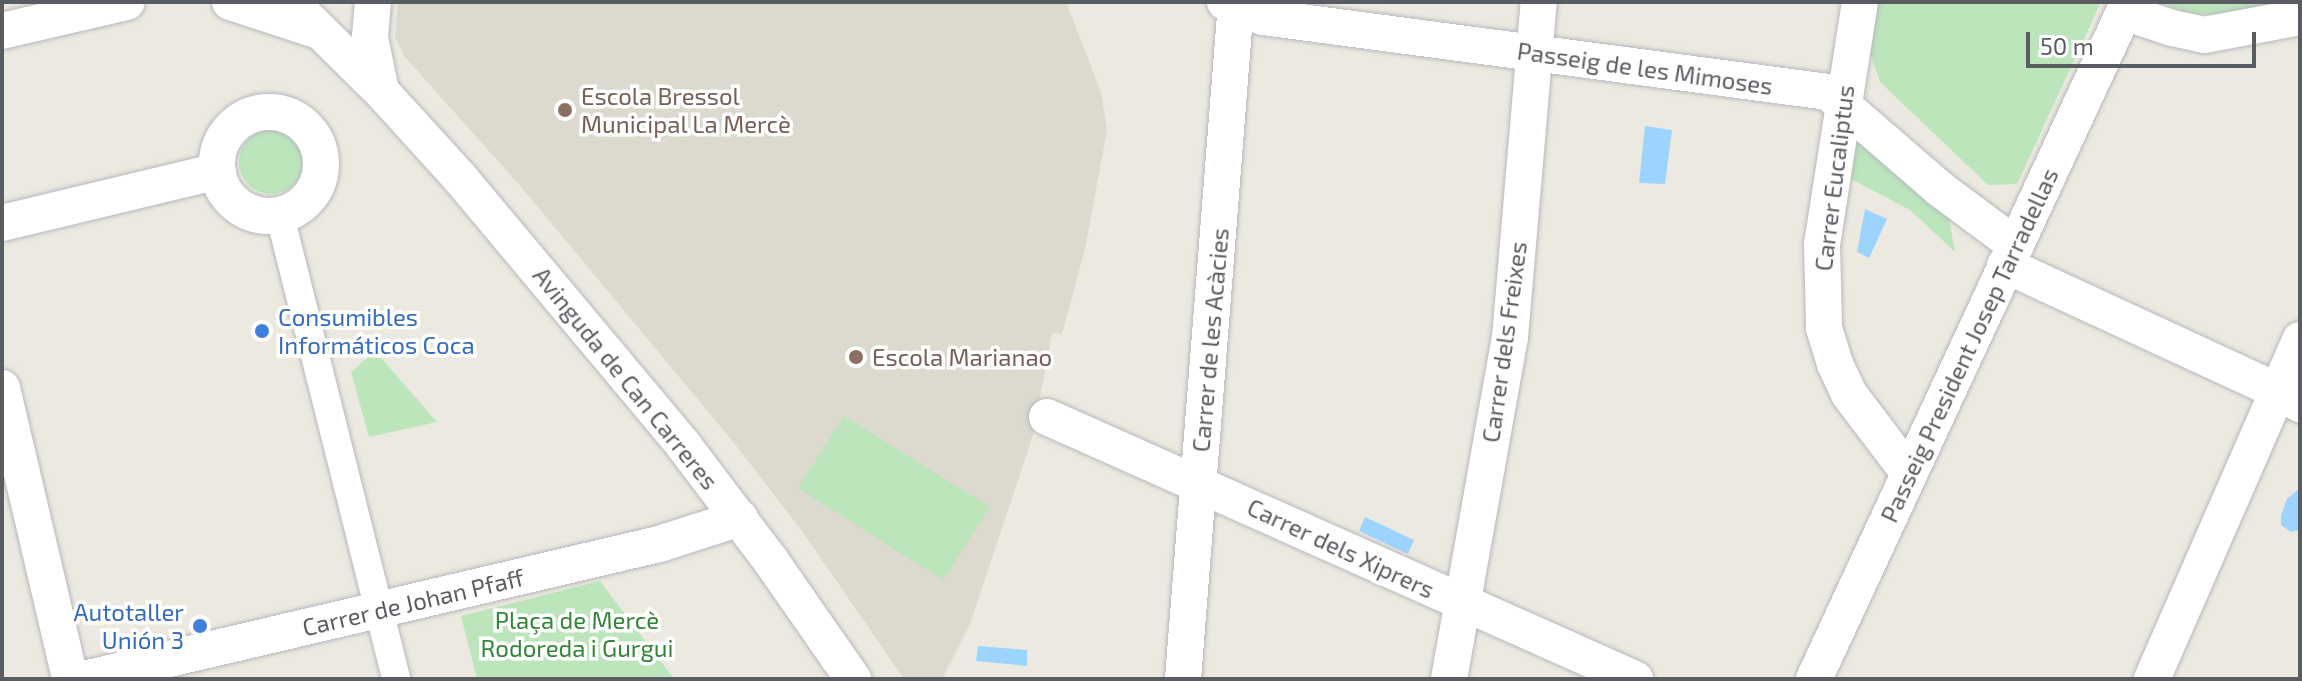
<!DOCTYPE html>
<html>
<head>
<meta charset="utf-8">
<style>
	body { margin:0 }
	#map { position:relative; width:2302px; height:681px; overflow:hidden; background:#eceae0; font-family:"Exo 2",sans-serif }
	div>[style] { position:absolute }
	[style*='--x'] { left:calc(var(--x)*1px); top:calc(var(--y)*1px); width:calc(var(--w)*1px); rotate:calc(var(--a)*1deg) }
	.education>* { inset:0; background:#dcd9ce }
	.green>* { inset:0; background:#bce5bc }
	.round { border-radius:50% }
	.water>* { inset:0; background:#9dd4ff }
	.roads { filter:drop-shadow(0 0 2px #b6b8bd) drop-shadow(0 0 2px #b6b8bd) }
	.pedestrian>* { height:28px; margin:-14px; padding:0 14px; transform-origin:14px; border-radius:14px; background:#fff }
	.minor>* { height:36px; margin:-18px; padding:0 18px; transform-origin:18px; border-radius:18px; background:#fff }
	.minor>.ring { margin:-18px; padding:0; box-sizing:content-box; background:none; border:36px solid #fff; border-radius:50% }
	.dots>* { width:22px; height:22px; translate:-50% -50%; box-sizing:border-box; border:4px solid #fff; border-radius:50% }
	span { translate:-50% -50%; white-space:nowrap; text-align:center; line-height:1.15; -webkit-text-stroke:7px #fff; paint-order:stroke }
	.street-label { font-size:24px; color:#595d61 }
	.education-label { font-size:24px; color:#785e54 }
	.left { translate:0 -50%; text-align:left }
	.shop-label { font-size:24px; color:#366cbe }
	.right { translate:-100% -50%; text-align:right }
	.park-label { font-size:24px; color:#348538 }
	.frame { position:absolute; inset:0; border:4px solid #595d61; pointer-events:none }
	.scale { position:absolute; left:2026px; top:32px; width:230px; height:36px; box-sizing:border-box; border:4px solid #595d61; border-top:0; padding-left:10px; font-size:24px; line-height:28px; white-space:nowrap; color:#595d61; -webkit-text-stroke:6px #fff; paint-order:stroke }
</style>
</head>
<body>
<div id="map">
	<div class="education">
		<i style="clip-path:polygon(398px 2px,1066px 2px,1101px 92px,1107px 130px,1085px 249px,1062px 334px,1052px 333px,1033px 435px,970px 624px,942px 679px,904px 679px,802px 531px,734px 443px,522px 188px,404px 56px,395px 37px)"></i>
	</div>
	<div class="green">
		<i style="clip-path:polygon(1878px 2px,2101px 2px,2017px 184px,1988px 185px,1880px 82px,1869px 50px)"></i>
		<i style="clip-path:polygon(2161px 2px,2281px 2px,2217px 15px,2183px 12px)"></i>
		<i class="round" style="left:239px;top:130px;width:64px;height:64px"></i>
		<i style="clip-path:polygon(1858px 144px,1862px 144px,1948px 213px,1955px 252px,1910px 210px,1849px 178px,1853px 148px)"></i>
		<i style="clip-path:polygon(375px 351px,437px 422px,369px 437px,351px 372px)"></i>
		<i style="clip-path:polygon(844px 416px,990px 507px,943px 580px,798px 488px)"></i>
		<i style="clip-path:polygon(600px 581px,674px 679px,477px 679px,461px 616px)"></i>
	</div>
	<div class="water">
		<i style="clip-path:polygon(1645px 126px,1672px 130px,1665px 184px,1639px 183px)"></i>
		<i style="clip-path:polygon(1865px 209px,1887px 219px,1869px 258px,1857px 252px)"></i>
		<i style="clip-path:polygon(2300px 488px,2300px 530px,2291px 532px,2281px 525px,2281px 515px,2287px 499px)"></i>
		<i style="clip-path:polygon(1365px 517px,1414px 540px,1408px 554px,1359px 531px)"></i>
		<i style="clip-path:polygon(978px 646px,1027px 650px,1027px 666px,976px 661px)"></i>
	</div>
	<div class="roads">
		<div class="pedestrian">
			<i style="--x:280;--y:216;--w:477;--a:75.9"></i>
		</div>
		<div class="minor">
			<i style="--x:230;--y:2;--w:90;--a:18"></i>
			<i style="--x:291;--y:2;--w:127;--a:44.7"></i>
			<i style="--x:381;--y:91;--w:119;--a:47.7"></i>
			<i style="--x:461;--y:179;--w:348;--a:50.1"></i>
			<i style="--x:684;--y:446;--w:144;--a:52.9"></i>
			<i style="--x:771;--y:561;--w:144;--a:55.2"></i>
			<i style="--x:373;--y:2;--w:36;--a:95"></i>
			<i style="--x:370;--y:38;--w:54;--a:78.3"></i>
			<i style="--x:1225;--y:2;--w:41;--a:21.5"></i>
			<i style="--x:1263;--y:17;--w:570;--a:7.56"></i>
			<i style="--x:1828;--y:92;--w:148;--a:40.9"></i>
			<i style="--x:1940;--y:189;--w:94;--a:36.7"></i>
			<i style="--x:1860;--y:2;--w:245;--a:98.9"></i>
			<i style="--x:1822;--y:244;--w:84;--a:88.6"></i>
			<i style="--x:1824;--y:328;--w:38;--a:73"></i>
			<i style="--x:1835;--y:364;--w:33;--a:65"></i>
			<i style="--x:1849;--y:394;--w:99;--a:52.8"></i>
			<i style="--x:2;--y:31;--w:128;--a:-13.1"></i>
			<i class="ring" style="left:217px;top:112px;width:68px;height:68px"></i>
			<i style="--x:2;--y:223;--w:222;--a:-13.5"></i>
			<i style="--x:2005;--y:265;--w:301;--a:24.8"></i>
			<i style="--x:2278;--y:391;--w:26;--a:31"></i>
			<i style="--x:2;--y:388;--w:299;--a:76.8"></i>
			<i style="--x:1047;--y:417;--w:644;--a:24.02"></i>
			<i style="--x:84;--y:679;--w:591;--a:-13.21"></i>
			<i style="--x:659;--y:544;--w:85;--a:-17.8"></i>
			<i style="--x:1183;--y:679;--w:679;--a:-85.52"></i>
			<i style="--x:1449;--y:679;--w:347;--a:-79.9"></i>
			<i style="--x:1510;--y:337;--w:336;--a:-85.1"></i>
			<i style="--x:1814;--y:679;--w:736;--a:-65.07"></i>
			<i style="--x:2124;--y:12;--w:51;--a:18.4"></i>
			<i style="--x:2172;--y:28;--w:33;--a:12"></i>
			<i style="--x:2204;--y:35;--w:98;--a:-10.6"></i>
			<i style="--x:2152;--y:679;--w:370;--a:-66.4"></i>
		</div>
	</div>
	<div class="dots">
		<i style="left:565px;top:110px;background:#8d6e63"></i>
		<i style="left:262px;top:331px;background:#3f7fe0"></i>
		<i style="left:856px;top:357px;background:#8d6e63"></i>
		<i style="left:200px;top:626px;background:#3f7fe0"></i>
	</div>
	<div class="street-label">
		<span style="left:1645px;top:68px;rotate:8deg">Passeig de les Mimoses</span>
		<span style="left:1834px;top:178px;rotate:-83deg">Carrer Eucaliptus</span>
		<span style="left:1210px;top:340px;rotate:-85deg">Carrer de les Acàcies</span>
		<span style="left:1504px;top:342px;rotate:-82deg">Carrer dels Freixes</span>
		<span style="left:1969px;top:345px;rotate:-65deg">Passeig President Josep Tarradellas</span>
		<span style="left:626px;top:378px;rotate:51deg">Avinguda de Can Carreres</span>
		<span style="left:1341px;top:548px;rotate:25deg">Carrer dels Xiprers</span>
		<span style="left:413px;top:602px;rotate:-13deg">Carrer de Johan Pfaff</span>
	</div>
	<div class="education-label">
		<span class="left" style="left:581px;top:110px">Escola Bressol<br>Municipal La Mercè</span>
		<span class="left" style="left:872px;top:357px">Escola Marianao</span>
	</div>
	<div class="shop-label">
		<span class="left" style="left:278px;top:331px">Consumibles<br>Informáticos Coca</span>
		<span class="right" style="left:184px;top:626px">Autotaller<br>Unión 3</span>
	</div>
	<div class="park-label">
		<span style="left:577px;top:634px">Plaça de Mercè<br>Rodoreda i Gurgui</span>
	</div>
	<div class="frame"></div>
	<div class="scale">50 m</div>
</div>
</body>
</html>
